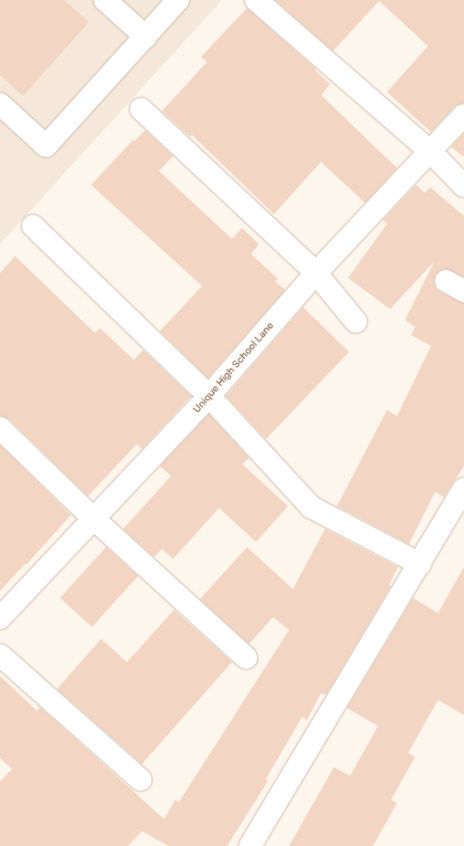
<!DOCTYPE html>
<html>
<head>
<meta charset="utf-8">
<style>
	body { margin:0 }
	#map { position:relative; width:464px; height:846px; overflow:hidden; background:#fdf6ec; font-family:Rubik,sans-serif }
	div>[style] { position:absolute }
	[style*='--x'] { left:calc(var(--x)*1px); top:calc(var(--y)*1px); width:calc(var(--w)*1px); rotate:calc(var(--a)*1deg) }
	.residential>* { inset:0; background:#f5e8da }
	.building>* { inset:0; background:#f3d5c3 }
	.roads { filter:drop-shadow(0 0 1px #d1beb0) drop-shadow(0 0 1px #d1beb0) }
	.street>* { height:22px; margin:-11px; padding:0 11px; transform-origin:11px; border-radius:11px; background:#fff }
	span { translate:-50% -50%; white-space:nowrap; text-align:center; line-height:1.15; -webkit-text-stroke:3.5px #fffaf3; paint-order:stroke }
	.street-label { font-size:10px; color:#7a5c4d }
</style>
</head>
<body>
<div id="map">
	<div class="residential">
		<i style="clip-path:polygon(0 0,222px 0,0 244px)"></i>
	</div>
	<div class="building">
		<i style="clip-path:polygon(0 0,64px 0,89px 22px,23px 96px,0 75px)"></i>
		<i style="clip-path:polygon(275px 0,464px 0,464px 103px,455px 106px,431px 132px,387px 92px,428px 46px,379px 1px,333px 51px)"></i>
		<i style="clip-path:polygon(247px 8px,316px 69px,315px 70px,330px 84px,321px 95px,397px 168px,365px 203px,321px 162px,274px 214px,192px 135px,190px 137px,162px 111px,207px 62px,201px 57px)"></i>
		<i style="clip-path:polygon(145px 130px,173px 156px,159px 171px,232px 239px,242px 228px,259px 244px,251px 254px,278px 279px,275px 281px,285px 290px,208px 378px,160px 331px,202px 286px,91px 185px,133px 140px,135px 141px)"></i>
		<i style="clip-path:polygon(464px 133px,464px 157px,451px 147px)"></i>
		<i style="clip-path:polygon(416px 185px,425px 193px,430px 187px,464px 216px,464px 277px,445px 269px,440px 270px,435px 275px,434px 281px,435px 287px,440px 292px,464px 303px,464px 466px,444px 497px,435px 492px,409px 544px,337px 506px,387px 410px,397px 416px,431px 346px,411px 335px,415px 327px,405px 320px,434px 262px,390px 309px,348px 278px,387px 224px,383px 220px)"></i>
		<i style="clip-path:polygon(15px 256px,95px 333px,100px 328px,134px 360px,143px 350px,191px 396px,142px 449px,137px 444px,88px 496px,9px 419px,0 416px,0 273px)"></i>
		<i style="clip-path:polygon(303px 307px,349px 352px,266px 439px,226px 396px)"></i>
		<i style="clip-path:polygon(209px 414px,249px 458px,242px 464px,288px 506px,256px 542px,219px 508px,173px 559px,162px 549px,154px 557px,123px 529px,171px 476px,160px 466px)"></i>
		<i style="clip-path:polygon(0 445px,71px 515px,26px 565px,25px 564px,0 591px)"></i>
		<i style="clip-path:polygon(325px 529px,398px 567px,389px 585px,391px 586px,326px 695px,321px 693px,307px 720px,302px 717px,266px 779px,268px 781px,227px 846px,168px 846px,142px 831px,128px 846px,0 846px,0 782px,12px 769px,0 758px,0 676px,37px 711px,40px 707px,164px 819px,175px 800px,179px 802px,289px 630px,273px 617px,249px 644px,200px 599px,247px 547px,293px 589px)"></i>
		<i style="clip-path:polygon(106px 547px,138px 576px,92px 627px,60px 598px)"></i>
		<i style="clip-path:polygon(464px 567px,464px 715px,438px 700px,408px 753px,415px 757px,391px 800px,397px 803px,373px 846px,289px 846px,334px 767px,350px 776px,378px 726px,347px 708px,413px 598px,438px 613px)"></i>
		<i style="clip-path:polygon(174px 610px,232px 662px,142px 764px,57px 689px,101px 639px,127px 662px)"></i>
	</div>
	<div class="roads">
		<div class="street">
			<i style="--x:105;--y:0;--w:55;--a:42.1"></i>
			<i style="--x:256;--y:0;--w:232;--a:41"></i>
			<i style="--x:431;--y:152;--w:47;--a:45.9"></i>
			<i style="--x:0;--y:104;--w:62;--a:42.4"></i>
			<i style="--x:46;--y:146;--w:197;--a:-47.9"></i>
			<i style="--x:141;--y:109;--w:240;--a:43.1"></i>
			<i style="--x:316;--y:273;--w:63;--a:50.8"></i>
			<i style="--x:33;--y:226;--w:245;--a:44"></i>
			<i style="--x:209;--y:396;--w:151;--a:47.4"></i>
			<i style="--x:311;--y:507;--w:123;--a:27.6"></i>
			<i style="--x:446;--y:281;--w:21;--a:29"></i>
			<i style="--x:0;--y:428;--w:131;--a:44.1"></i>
			<i style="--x:94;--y:519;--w:206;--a:42.4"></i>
			<i style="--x:0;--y:618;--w:305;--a:-46.7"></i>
			<i style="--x:209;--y:396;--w:163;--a:-49"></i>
			<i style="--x:316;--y:273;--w:216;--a:-46.9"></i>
			<i style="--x:0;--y:655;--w:188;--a:41.6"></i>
			<i style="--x:250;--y:846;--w:416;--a:-59.1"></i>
		</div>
	</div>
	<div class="street-label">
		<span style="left:234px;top:368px;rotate:-49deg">Unique High School Lane</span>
	</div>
</div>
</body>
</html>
